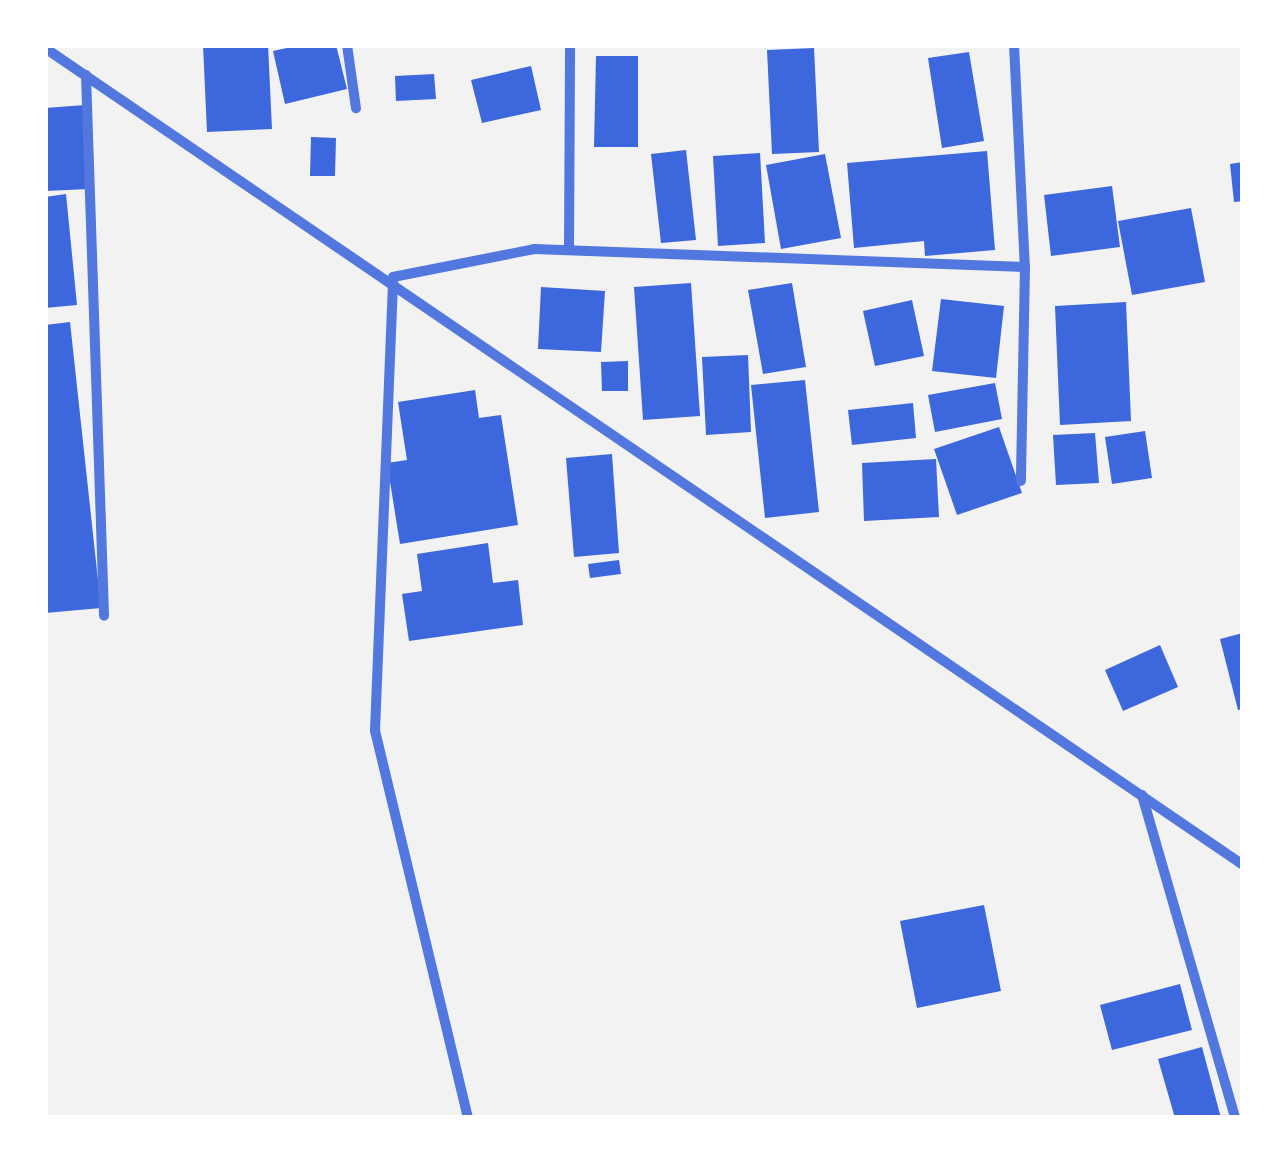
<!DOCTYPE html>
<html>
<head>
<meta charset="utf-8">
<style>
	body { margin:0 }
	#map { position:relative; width:1288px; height:1163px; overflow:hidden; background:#f2f2f2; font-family:Roboto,sans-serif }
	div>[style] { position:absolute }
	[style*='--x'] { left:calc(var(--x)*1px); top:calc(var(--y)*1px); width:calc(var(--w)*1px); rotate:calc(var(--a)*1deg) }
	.building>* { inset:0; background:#3d67dc }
	.minor>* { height:10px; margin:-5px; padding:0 5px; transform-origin:5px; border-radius:5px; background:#5277de }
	span { translate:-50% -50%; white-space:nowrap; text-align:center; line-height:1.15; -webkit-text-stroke:10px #fff; paint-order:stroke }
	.frame { position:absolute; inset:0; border:48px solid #fff; pointer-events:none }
</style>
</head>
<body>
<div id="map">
	<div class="building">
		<i style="clip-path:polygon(203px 45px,268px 45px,272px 129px,207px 132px)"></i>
		<i style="clip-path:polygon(301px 45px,336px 45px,347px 89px,285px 104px,273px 51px)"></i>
		<i style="clip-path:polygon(814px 48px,819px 152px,772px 154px,767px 50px)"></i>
		<i style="clip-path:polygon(969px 52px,984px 141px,942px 148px,928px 58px)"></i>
		<i style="clip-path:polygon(596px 56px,638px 56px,638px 147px,594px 147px)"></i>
		<i style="clip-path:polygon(531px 66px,541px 110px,482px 123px,471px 80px)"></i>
		<i style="clip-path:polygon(434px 74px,436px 99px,396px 101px,395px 76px)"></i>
		<i style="clip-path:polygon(85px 105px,89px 189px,45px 191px,45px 108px)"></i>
		<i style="clip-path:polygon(311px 137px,336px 138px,335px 176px,310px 176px)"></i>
		<i style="clip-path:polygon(686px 150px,696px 240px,661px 243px,651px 154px)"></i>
		<i style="clip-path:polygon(987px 151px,995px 250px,925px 256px,924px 241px,854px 248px,847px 163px)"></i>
		<i style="clip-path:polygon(760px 153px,765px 243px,718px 246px,713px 156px)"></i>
		<i style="clip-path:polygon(825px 154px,841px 238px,781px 249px,766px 165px)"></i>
		<i style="clip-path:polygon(1243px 162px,1243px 201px,1234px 202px,1230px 164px)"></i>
		<i style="clip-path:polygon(1112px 186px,1120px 247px,1051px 256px,1044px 195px)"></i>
		<i style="clip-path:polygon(66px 194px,77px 305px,45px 308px,45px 197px)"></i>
		<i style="clip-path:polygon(1191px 208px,1205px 282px,1132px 295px,1118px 221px)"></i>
		<i style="clip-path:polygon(691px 283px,700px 416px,643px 420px,634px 287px)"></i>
		<i style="clip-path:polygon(792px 283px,806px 367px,763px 374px,748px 290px)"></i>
		<i style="clip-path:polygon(541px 287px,605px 291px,601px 352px,538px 349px)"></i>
		<i style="clip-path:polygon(941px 299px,1004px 306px,996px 378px,932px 371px)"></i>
		<i style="clip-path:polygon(912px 300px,924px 356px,875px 366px,863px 311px)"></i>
		<i style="clip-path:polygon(1126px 302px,1131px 421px,1060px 425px,1055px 306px)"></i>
		<i style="clip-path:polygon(70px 322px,101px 608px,45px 613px,45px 325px)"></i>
		<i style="clip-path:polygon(748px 355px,751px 432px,706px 435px,702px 357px)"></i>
		<i style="clip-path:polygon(628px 361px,628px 391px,602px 391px,601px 362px)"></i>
		<i style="clip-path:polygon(805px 380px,819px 512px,765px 518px,751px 385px)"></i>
		<i style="clip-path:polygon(995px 383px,1002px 419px,935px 432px,928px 395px)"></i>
		<i style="clip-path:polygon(475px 390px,479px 418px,501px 415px,518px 525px,400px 544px,387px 463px,407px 460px,398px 402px)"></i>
		<i style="clip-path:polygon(913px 403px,916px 438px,852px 445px,848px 410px)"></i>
		<i style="clip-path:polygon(999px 427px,1022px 493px,957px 515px,934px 449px)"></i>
		<i style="clip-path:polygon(1145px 431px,1152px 478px,1112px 484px,1105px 437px)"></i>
		<i style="clip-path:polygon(1095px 433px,1099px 483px,1056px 485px,1053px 435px)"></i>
		<i style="clip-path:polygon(612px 454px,619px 553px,574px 557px,566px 458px)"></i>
		<i style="clip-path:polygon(936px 459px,939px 517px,864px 521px,862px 463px)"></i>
		<i style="clip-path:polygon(488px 543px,493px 583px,518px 580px,523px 625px,409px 641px,402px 594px,422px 591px,417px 554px)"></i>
		<i style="clip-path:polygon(619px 560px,621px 574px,590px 578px,588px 564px)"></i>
		<i style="clip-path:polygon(1243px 633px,1243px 709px,1238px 710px,1220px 639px)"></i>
		<i style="clip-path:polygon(1160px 645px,1178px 687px,1123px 711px,1105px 670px)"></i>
		<i style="clip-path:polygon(984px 905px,1001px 991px,917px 1008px,900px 921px)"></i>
		<i style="clip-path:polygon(1180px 984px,1192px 1030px,1112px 1050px,1100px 1005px)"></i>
		<i style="clip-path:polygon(1202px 1047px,1221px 1118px,1175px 1118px,1158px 1059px)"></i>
	</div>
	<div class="minor">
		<i style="--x:347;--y:45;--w:64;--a:81.9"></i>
		<i style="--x:1014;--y:45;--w:222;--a:87.2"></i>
		<i style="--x:1025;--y:267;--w:214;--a:91.1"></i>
		<i style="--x:45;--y:48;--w:1450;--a:34.29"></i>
		<i style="--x:86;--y:75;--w:541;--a:88.09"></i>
		<i style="--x:569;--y:249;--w:204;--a:-89.7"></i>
		<i style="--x:1142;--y:795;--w:336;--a:73.9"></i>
		<i style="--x:468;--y:1118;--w:398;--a:-103.5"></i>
		<i style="--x:375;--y:731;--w:454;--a:-87.7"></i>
		<i style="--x:393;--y:277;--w:144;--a:-11.2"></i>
		<i style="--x:534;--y:249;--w:491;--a:2.1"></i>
	</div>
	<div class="frame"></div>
</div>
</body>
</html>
